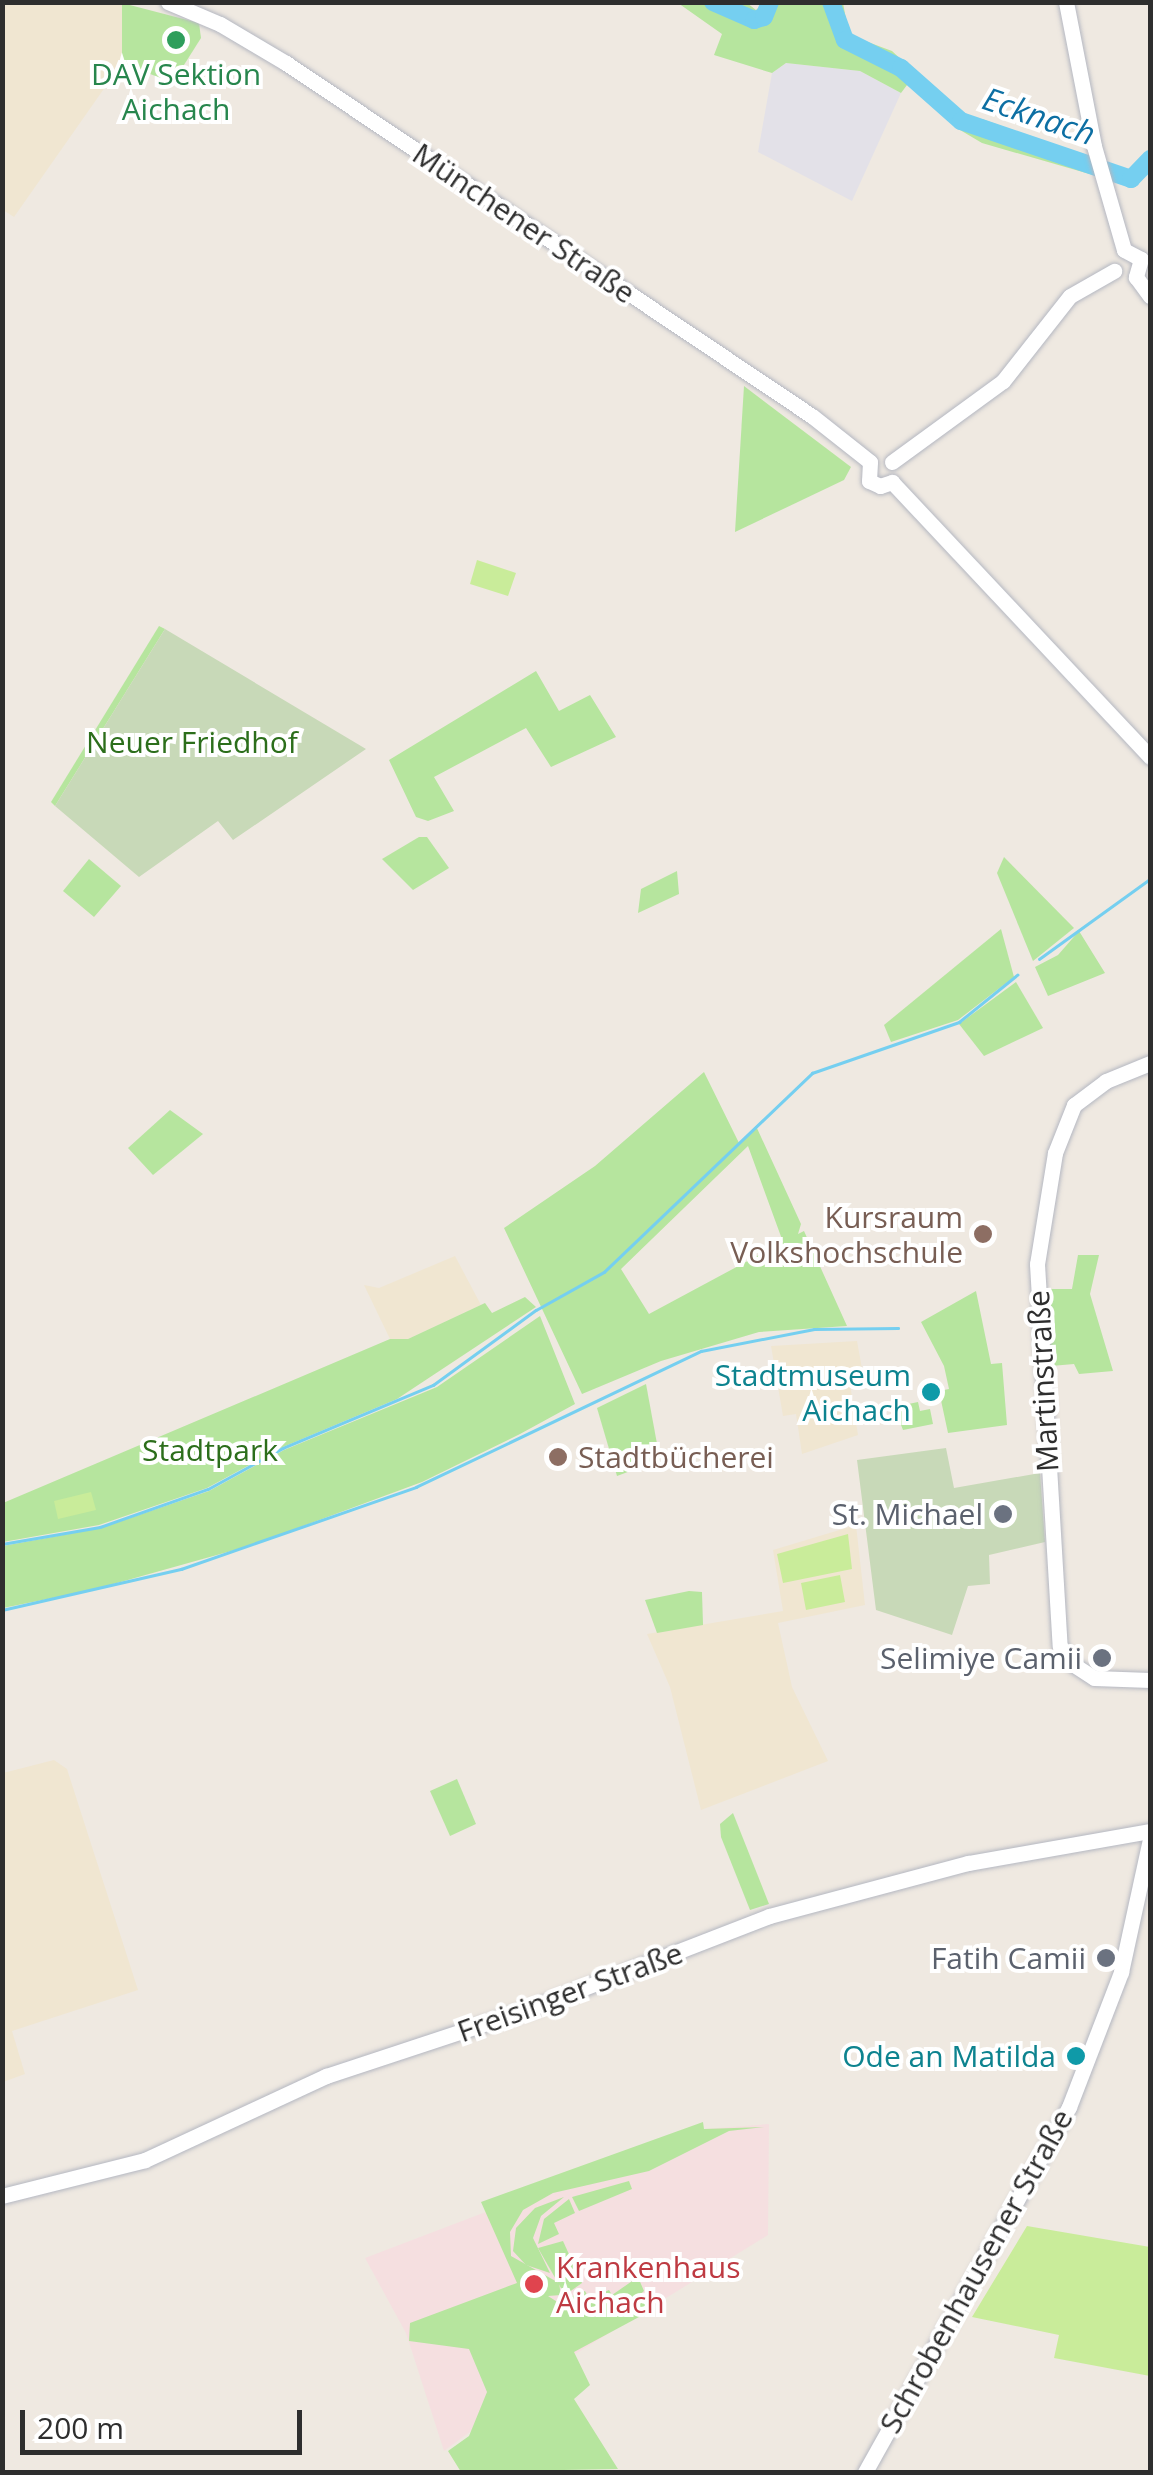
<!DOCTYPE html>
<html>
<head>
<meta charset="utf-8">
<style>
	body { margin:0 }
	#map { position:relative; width:1153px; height:2475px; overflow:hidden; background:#efe9e1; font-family:"Open Sans",sans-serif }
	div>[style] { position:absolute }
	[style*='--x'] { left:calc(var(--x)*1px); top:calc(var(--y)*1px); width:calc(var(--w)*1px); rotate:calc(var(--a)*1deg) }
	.industrial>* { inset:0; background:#e3e1e8 }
	.education>* { inset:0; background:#f0e6d1 }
	.medical>* { inset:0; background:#f5dfe0 }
	.green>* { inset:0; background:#b6e59e }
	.cemetery>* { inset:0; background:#c8d9b8 }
	.pitch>* { inset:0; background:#c9ec9a }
	.stream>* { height:2.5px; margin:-1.25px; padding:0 1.25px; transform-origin:1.25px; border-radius:1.25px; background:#75cff0 }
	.river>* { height:18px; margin:-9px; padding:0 9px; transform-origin:9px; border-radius:9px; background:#75cff0 }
	.roads { filter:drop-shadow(0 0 2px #b4b7c1) drop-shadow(0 0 2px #b4b7c1) }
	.secondary>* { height:15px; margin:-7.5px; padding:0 7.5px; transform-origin:7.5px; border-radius:7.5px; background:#fff }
	.dots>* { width:28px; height:28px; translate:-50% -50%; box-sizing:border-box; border:5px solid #fff; border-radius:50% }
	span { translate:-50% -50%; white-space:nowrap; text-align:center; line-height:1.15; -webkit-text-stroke:8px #fff; paint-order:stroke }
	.leisure-label { font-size:30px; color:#27864d }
	.street-label { font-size:30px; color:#2e2e2e }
	.park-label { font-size:30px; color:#2c6e1b }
	.education-label { font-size:30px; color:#785e54 }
	.right { translate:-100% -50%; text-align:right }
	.left { translate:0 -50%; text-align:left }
	.culture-label { font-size:30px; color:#0d838f }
	.worship-label { font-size:30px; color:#5b616d }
	.health-label { font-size:30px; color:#be3a42 }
	.water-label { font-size:32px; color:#0d6fa3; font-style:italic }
	.frame { position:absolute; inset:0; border:5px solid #2e2e2e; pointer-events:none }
	.scale { position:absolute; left:20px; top:2410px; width:282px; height:45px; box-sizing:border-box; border:5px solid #2e2e2e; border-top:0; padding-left:12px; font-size:30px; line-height:35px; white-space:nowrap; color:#2e2e2e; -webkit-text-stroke:8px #fff; paint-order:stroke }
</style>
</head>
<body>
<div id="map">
	<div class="industrial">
		<i style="clip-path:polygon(786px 63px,860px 71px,901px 93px,852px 201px,758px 152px,772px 73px)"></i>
	</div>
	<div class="education">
		<i style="clip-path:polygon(2px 3px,122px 3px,122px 63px,14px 217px,3px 210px)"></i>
		<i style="clip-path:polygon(455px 1256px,481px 1305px,408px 1339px,390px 1339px,364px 1285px,379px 1288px)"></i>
		<i style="clip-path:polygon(857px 1341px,863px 1374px,849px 1378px,858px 1435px,802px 1454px,796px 1414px,783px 1416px,771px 1346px)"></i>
		<i style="clip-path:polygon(856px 1525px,865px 1605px,778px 1623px,792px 1687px,828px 1761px,701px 1810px,670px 1687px,647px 1634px,783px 1611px,773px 1550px)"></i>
		<i style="clip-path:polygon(54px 1760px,67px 1769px,138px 1990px,12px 2031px,25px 2074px,3px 2082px,3px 1773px)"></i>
	</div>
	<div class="medical">
		<i style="clip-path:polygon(769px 2124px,768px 2235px,577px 2353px,444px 2451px,406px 2333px,365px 2258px,704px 2129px)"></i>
	</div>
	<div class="green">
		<i style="clip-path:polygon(122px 3px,199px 23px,201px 38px,177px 76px,163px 79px,122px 63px)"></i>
		<i style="clip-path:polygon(678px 3px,747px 3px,756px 10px,763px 3px,843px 3px,849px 35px,892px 51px,966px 120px,982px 119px,1088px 157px,1093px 175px,982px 143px,955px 127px,910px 81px,901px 93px,860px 71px,786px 63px,772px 73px,714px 55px,722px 34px)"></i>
		<i style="clip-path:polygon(744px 386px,851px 467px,844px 480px,735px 532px)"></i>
		<i style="clip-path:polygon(159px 626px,165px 629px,55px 806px,51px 802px)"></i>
		<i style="clip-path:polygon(536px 671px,559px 711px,590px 695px,616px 737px,551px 767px,526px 728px,434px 777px,454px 811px,428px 821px,416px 817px,389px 760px)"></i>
		<i style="clip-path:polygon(419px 837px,427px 837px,449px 868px,413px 890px,382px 859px)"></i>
		<i style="clip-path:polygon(1004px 857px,1074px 928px,1033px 961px,997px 873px)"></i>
		<i style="clip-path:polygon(89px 859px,121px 886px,94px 917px,63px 891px)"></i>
		<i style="clip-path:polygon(677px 871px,679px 894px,638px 913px,641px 889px)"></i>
		<i style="clip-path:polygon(1001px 929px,1014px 977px,958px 1020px,891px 1042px,884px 1025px)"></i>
		<i style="clip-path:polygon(1079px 931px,1105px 973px,1048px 996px,1035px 967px,1058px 955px)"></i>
		<i style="clip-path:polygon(1016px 982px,1043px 1028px,984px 1056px,959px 1024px)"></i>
		<i style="clip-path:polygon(evenodd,704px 1072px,739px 1143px,756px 1126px,801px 1224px,798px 1234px,804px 1231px,847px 1326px,759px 1332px,661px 1361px,582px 1394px,504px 1228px,595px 1166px,704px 1072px,748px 1146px,783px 1242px,649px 1314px,621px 1269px,748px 1146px)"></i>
		<i style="clip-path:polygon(170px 1110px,203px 1134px,153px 1175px,128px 1148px)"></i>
		<i style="clip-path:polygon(1078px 1255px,1099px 1255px,1090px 1294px,1113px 1371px,1079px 1374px,1074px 1364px,1051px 1366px,1048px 1289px,1072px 1289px)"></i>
		<i style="clip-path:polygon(976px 1291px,991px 1364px,1002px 1363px,1007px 1425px,948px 1433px,939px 1391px,949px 1389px,944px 1366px,921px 1322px)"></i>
		<i style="clip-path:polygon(525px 1297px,536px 1307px,397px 1399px,283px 1447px,207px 1488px,99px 1525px,3px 1542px,3px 1503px,390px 1339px,408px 1339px,485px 1303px,492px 1313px)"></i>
		<i style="clip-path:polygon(540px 1316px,575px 1404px,520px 1434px,422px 1482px,249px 1546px,92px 1590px,3px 1608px,3px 1546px,101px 1528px,209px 1491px,284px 1450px,437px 1387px)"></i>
		<i style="clip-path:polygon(646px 1384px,660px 1460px,617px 1476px,597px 1408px)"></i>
		<i style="clip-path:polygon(918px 1402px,920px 1411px,930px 1409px,933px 1424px,903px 1430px,894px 1407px)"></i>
		<i style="clip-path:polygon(689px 1591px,702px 1592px,703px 1625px,657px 1633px,645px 1600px)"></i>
		<i style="clip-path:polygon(457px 1779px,476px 1824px,450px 1836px,430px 1791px)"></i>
		<i style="clip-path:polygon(733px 1813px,769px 1904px,750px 1910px,721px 1837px,720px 1824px)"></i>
		<i style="clip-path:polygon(703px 2122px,704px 2129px,764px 2127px,729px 2131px,649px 2171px,553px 2193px,523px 2210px,510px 2232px,511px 2256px,559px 2283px,561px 2295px,548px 2296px,570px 2310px,567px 2298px,585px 2291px,589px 2299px,609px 2290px,612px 2295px,638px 2277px,644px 2291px,636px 2298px,647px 2298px,652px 2310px,574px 2352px,590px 2385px,574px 2399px,618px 2469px,461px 2472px,448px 2451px,469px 2436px,487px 2392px,469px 2349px,409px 2341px,410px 2323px,517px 2283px,481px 2202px)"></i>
		<i style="clip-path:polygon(629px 2181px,632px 2189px,579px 2211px,572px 2197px)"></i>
		<i style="clip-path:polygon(564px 2197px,541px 2216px,533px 2238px,550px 2273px,526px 2265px,513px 2251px,516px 2228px,535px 2208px)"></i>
		<i style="clip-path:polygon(569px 2199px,575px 2213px,554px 2223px,559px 2234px,538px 2244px,544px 2219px)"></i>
		<i style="clip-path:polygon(563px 2241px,582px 2283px,565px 2295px,538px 2248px)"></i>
	</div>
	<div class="cemetery">
		<i style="clip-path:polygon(165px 629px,366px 749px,233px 840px,218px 821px,139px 877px,55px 806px)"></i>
		<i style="clip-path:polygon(946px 1448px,954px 1488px,1040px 1473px,1045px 1542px,989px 1555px,990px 1584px,968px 1586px,952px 1635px,876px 1610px,857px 1460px)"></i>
	</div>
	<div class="pitch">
		<i style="clip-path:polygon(477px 560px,516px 573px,508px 596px,470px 584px)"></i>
		<i style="clip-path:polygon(91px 1492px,96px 1510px,58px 1519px,54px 1501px)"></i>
		<i style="clip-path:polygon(848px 1534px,852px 1569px,783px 1583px,777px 1554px)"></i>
		<i style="clip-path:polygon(840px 1575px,845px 1602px,806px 1610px,801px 1583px)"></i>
		<i style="clip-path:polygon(1027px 2226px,1150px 2247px,1150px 2376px,1054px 2358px,1059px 2335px,972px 2317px)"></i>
	</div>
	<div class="stream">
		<i style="--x:1039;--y:959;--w:137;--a:-35.8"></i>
		<i style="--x:2;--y:1544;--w:99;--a:-9.8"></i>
		<i style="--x:100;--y:1527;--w:114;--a:-19.4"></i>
		<i style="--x:208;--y:1489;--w:85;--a:-28.7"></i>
		<i style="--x:283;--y:1448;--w:163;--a:-22.8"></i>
		<i style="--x:433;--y:1385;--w:127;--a:-36.1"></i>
		<i style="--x:536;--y:1310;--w:78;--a:-29.2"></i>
		<i style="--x:604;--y:1272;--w:288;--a:-43.7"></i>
		<i style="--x:812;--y:1073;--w:156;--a:-19.1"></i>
		<i style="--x:959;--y:1022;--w:75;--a:-39"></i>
		<i style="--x:2;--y:1610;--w:184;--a:-12.9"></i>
		<i style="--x:181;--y:1569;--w:249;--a:-19.2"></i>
		<i style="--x:416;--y:1487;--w:316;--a:-25.5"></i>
		<i style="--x:701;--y:1351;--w:115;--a:-11"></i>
		<i style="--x:814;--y:1329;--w:84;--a:-0.7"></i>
	</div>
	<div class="river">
		<i style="--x:713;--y:2;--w:45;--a:23.7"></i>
		<i style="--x:754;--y:20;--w:10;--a:-17"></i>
		<i style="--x:764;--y:17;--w:16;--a:-68"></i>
		<i style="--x:831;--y:2;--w:40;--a:69.8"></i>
		<i style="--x:845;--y:40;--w:63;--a:26.6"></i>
		<i style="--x:901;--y:68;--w:80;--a:41.5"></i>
		<i style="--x:961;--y:121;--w:180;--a:18.8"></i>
		<i style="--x:1131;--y:179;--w:28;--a:-46"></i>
	</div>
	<div class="roads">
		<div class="secondary">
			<i style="--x:168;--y:2;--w:56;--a:22.9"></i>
			<i style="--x:220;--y:24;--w:77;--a:30.6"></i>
			<i style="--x:286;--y:63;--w:633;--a:33.87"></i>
			<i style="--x:812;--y:416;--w:74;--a:38.4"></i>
			<i style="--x:1066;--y:2;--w:147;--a:79"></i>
			<i style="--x:1094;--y:146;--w:108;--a:73.9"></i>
			<i style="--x:1124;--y:250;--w:19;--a:28"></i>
			<i style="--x:1141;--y:259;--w:19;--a:106"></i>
			<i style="--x:1136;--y:277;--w:24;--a:54"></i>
			<i style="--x:870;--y:462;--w:19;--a:93"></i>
			<i style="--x:869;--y:481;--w:12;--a:24"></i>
			<i style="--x:880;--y:486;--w:13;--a:-18"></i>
			<i style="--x:892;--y:462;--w:137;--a:-36.1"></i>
			<i style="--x:1003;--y:381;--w:108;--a:-51.8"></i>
			<i style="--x:1070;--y:296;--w:51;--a:-29.6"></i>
			<i style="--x:892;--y:482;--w:377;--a:46.8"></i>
			<i style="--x:1150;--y:1063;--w:48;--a:157.8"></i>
			<i style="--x:1106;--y:1081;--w:40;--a:143"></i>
			<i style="--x:1074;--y:1105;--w:52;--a:111.6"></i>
			<i style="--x:1055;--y:1153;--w:112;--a:99.2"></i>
			<i style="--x:1037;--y:1264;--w:383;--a:86.6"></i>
			<i style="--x:1060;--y:1646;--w:20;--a:57"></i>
			<i style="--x:1071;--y:1663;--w:27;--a:33"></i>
			<i style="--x:1094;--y:1678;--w:56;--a:2"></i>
			<i style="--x:2;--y:2196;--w:147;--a:-14.1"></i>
			<i style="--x:145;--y:2160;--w:200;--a:-24.9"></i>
			<i style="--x:326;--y:2076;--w:217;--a:-18.3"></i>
			<i style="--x:532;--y:2008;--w:254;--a:-21.2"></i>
			<i style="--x:769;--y:1916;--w:206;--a:-14.9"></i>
			<i style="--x:968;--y:1863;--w:185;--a:-10"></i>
			<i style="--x:865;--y:2472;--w:418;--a:-60.8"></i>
			<i style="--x:1069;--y:2107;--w:145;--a:-68.9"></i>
			<i style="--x:1121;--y:1972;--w:136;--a:-77.7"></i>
		</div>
	</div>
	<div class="dots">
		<i style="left:176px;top:40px;background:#2e9e5b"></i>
		<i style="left:983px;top:1234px;background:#8d6e63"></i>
		<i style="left:931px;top:1392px;background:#0f9aa8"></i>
		<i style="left:558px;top:1457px;background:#8d6e63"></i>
		<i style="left:1003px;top:1514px;background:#6b7280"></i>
		<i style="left:1102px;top:1658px;background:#6b7280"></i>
		<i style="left:1106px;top:1958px;background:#6b7280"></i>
		<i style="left:1076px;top:2056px;background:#0f9aa8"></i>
		<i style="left:534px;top:2284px;background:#e0444e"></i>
	</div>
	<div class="leisure-label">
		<span style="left:176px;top:91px">DAV Sektion<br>Aichach</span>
	</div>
	<div class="street-label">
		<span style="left:524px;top:223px;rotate:34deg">Münchener Straße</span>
		<span style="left:1043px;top:1381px;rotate:-93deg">Martinstraße</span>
		<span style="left:570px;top:1992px;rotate:-20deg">Freisinger Straße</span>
		<span style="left:976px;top:2271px;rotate:-61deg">Schrobenhausener Straße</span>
	</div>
	<div class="park-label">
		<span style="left:192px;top:742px">Neuer Friedhof</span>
		<span style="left:210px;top:1450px">Stadtpark</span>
	</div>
	<div class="education-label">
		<span class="right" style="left:963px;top:1234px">Kursraum<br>Volkshochschule</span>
		<span class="left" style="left:578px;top:1457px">Stadtbücherei</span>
	</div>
	<div class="culture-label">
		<span class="right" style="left:911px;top:1392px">Stadtmuseum<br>Aichach</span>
		<span class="right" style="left:1056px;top:2056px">Ode an Matilda</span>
	</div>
	<div class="worship-label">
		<span class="right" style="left:983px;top:1514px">St. Michael</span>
		<span class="right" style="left:1082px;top:1658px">Selimiye Camii</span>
		<span class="right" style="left:1086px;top:1958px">Fatih Camii</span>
	</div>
	<div class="health-label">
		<span class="left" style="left:556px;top:2284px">Krankenhaus<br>Aichach</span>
	</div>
	<div class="water-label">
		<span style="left:1039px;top:116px;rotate:19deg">Ecknach</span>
	</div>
	<div class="frame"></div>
	<div class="scale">200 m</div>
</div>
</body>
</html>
